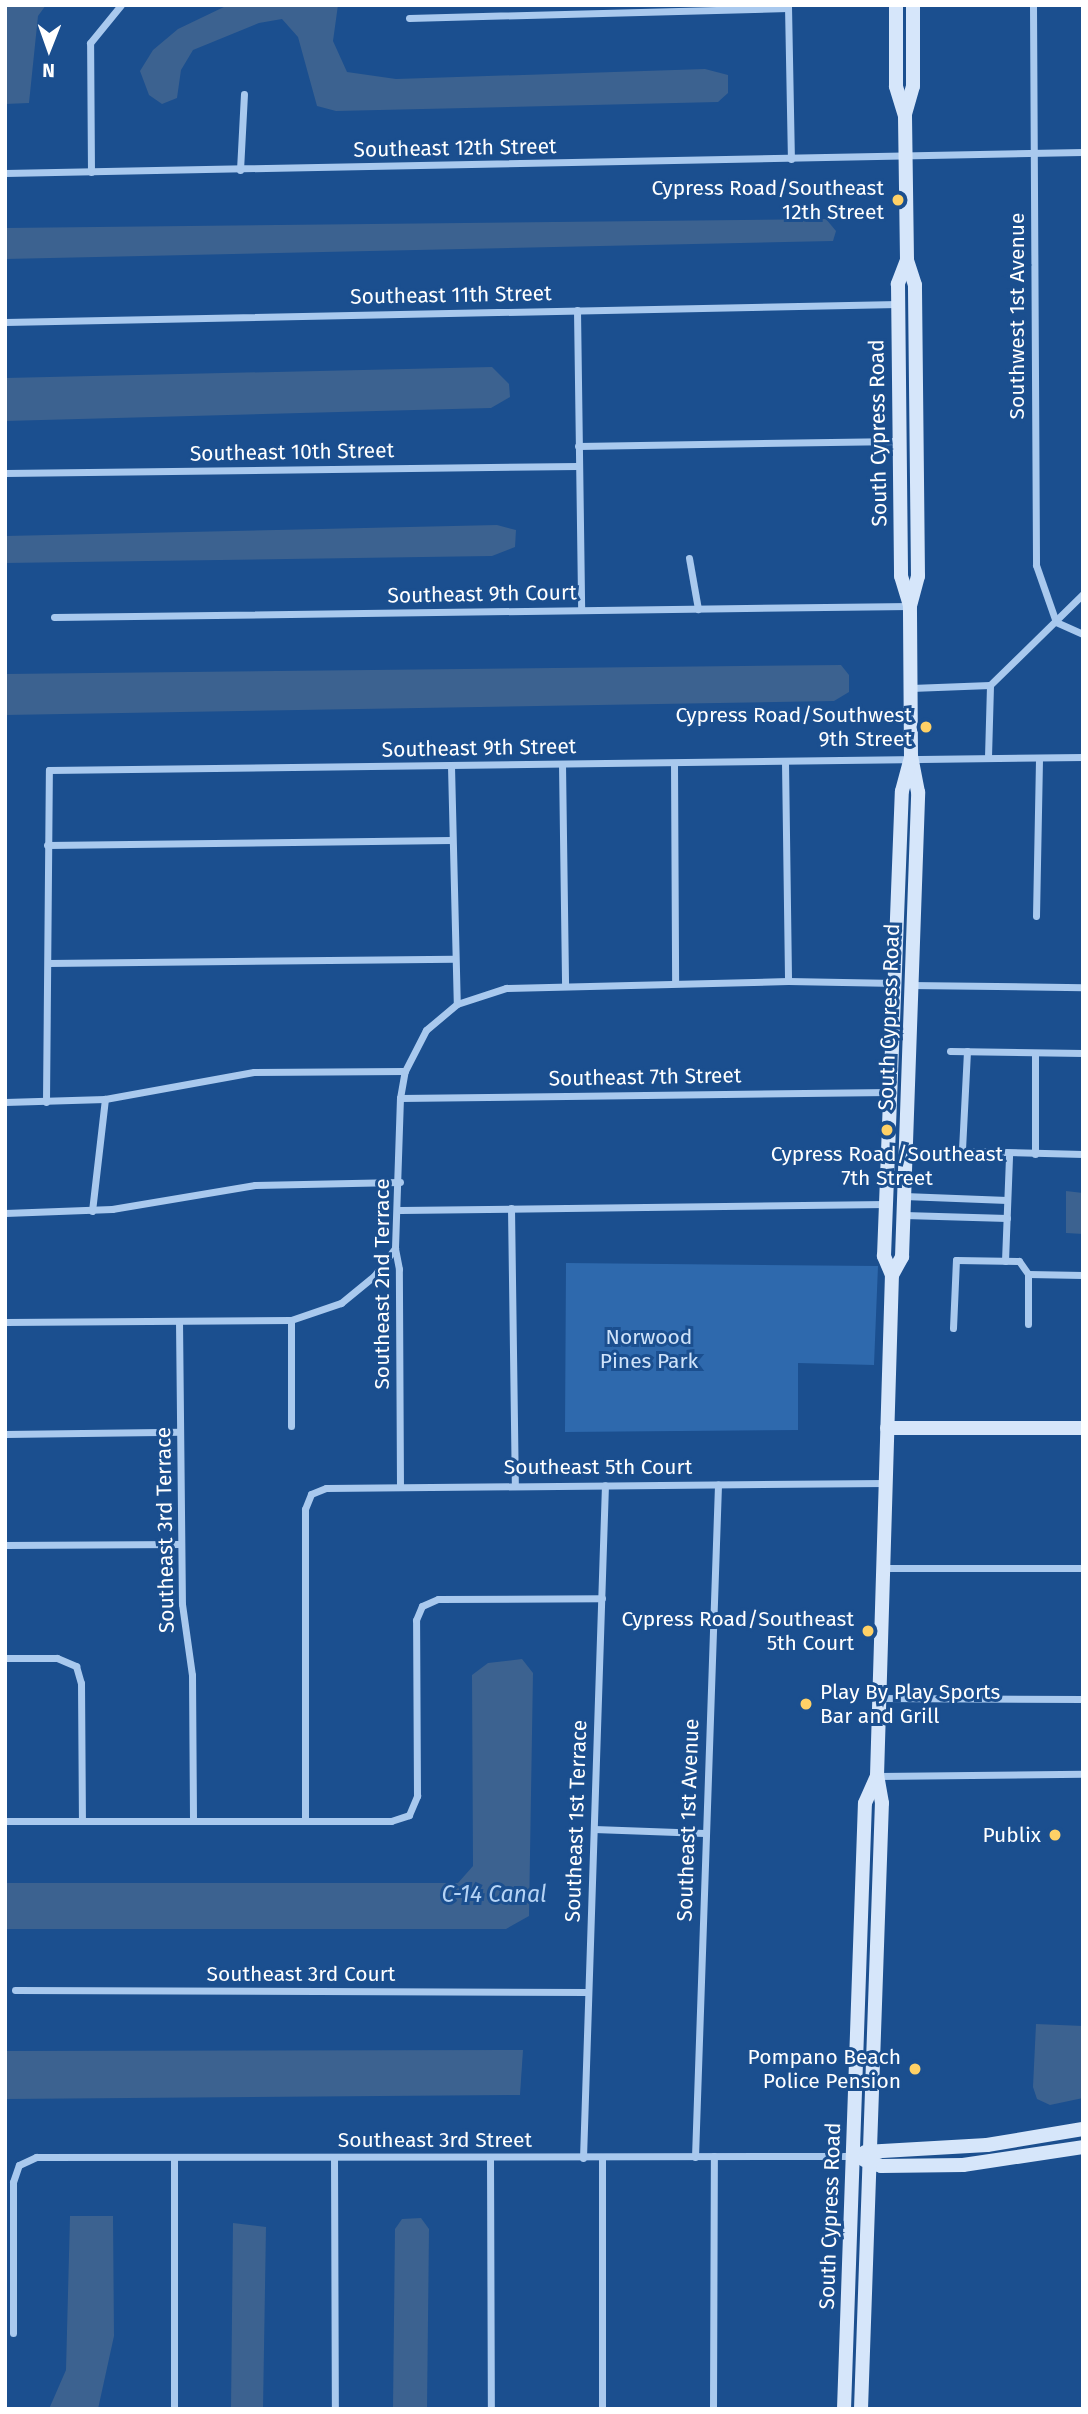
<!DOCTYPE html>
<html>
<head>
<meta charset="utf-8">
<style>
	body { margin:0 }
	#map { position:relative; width:1088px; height:2414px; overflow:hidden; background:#1b4f8f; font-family:"Fira Sans",sans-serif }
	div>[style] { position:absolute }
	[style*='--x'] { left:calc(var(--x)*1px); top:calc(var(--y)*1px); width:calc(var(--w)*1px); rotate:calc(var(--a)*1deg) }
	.green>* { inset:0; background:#2e69ad }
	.water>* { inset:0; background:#3c6290 }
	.street>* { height:7px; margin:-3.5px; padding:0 3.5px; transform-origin:3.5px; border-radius:3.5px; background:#a9c9ee }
	.secondary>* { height:14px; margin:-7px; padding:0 7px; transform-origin:7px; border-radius:7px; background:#d6e6fa }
	.dots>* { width:19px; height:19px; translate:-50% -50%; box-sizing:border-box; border:4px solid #1b4f8f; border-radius:50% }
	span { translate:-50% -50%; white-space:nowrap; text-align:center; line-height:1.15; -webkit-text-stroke:6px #1b4f8f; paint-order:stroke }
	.street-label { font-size:21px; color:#fff }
	.poi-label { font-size:21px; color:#fff }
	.right { translate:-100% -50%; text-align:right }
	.left { translate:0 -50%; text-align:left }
	.park-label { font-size:21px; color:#cfe3fa }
	.water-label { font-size:23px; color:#b5d3f5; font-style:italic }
	.frame { position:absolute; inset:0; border:7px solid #fff; pointer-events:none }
	.north { position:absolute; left:14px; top:14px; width:70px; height:70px; -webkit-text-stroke:5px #1b4f8f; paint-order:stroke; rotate:181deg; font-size:19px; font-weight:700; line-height:28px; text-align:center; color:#fff }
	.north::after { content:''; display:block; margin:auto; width:24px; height:32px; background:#fff; clip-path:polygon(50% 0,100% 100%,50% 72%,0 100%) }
</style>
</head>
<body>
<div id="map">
	<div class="green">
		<i style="clip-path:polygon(566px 1263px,878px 1266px,874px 1365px,798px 1363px,798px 1430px,565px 1432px)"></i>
	</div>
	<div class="water">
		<i style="clip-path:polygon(5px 5px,46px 5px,38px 16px,29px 103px,5px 104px)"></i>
		<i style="clip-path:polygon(228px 5px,338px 5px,333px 41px,347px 72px,396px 79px,705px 69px,728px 75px,728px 93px,718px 102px,336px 111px,317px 106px,298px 37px,282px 19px,259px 23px,193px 50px,181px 70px,177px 98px,162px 104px,149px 95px,140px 71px,153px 50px,178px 29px)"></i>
		<i style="clip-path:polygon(826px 219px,836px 231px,833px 241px,5px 259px,5px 228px)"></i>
		<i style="clip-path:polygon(492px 367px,509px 384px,510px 397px,491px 408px,5px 421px,5px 378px)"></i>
		<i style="clip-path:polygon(497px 525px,516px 530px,515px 547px,492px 556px,5px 563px,5px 536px)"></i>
		<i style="clip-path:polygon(841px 665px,849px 675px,849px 692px,834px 701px,5px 715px,5px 674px)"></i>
		<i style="clip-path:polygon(1066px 1191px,1083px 1193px,1083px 1234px,1066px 1233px)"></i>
		<i style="clip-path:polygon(522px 1659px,533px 1673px,529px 1916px,506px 1929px,5px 1929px,5px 1883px,458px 1883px,473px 1866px,472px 1675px,488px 1663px)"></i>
		<i style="clip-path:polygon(1036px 2024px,1083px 2026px,1083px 2098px,1050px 2105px,1037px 2099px,1033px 2087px)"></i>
		<i style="clip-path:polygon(523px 2050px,520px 2095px,5px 2099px,5px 2051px)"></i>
		<i style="clip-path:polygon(70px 2216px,113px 2216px,114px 2336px,98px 2409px,49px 2409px,66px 2370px)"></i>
		<i style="clip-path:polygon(421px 2218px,429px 2229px,427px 2409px,393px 2409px,395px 2229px,402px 2219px)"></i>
		<i style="clip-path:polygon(233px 2223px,266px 2227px,263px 2409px,231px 2409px)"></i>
	</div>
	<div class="street">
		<i style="--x:1033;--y:5;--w:560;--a:89.69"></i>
		<i style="--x:1036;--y:565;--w:60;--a:70.7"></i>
		<i style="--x:1056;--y:622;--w:30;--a:24"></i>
		<i style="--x:788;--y:6;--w:153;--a:88.9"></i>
		<i style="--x:409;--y:18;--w:379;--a:-1.5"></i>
		<i style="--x:240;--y:170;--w:76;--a:-87"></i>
		<i style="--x:91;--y:172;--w:129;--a:-90.4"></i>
		<i style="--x:90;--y:43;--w:49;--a:-50.8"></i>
		<i style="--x:5;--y:173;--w:1078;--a:-1.12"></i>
		<i style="--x:577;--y:310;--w:300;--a:89.2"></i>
		<i style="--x:5;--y:322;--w:893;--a:-1.15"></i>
		<i style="--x:578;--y:446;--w:321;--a:-0.9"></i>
		<i style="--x:5;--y:473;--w:573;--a:-0.7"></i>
		<i style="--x:689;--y:558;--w:52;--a:80"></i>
		<i style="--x:54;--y:617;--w:856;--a:-0.74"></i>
		<i style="--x:911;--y:688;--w:79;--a:-2.2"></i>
		<i style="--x:988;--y:757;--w:72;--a:-88.4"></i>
		<i style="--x:990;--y:685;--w:130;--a:-44.4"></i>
		<i style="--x:785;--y:762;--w:219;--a:89.2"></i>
		<i style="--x:674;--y:763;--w:220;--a:89.7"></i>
		<i style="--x:562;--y:764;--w:221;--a:89.2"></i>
		<i style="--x:451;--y:766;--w:238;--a:88.6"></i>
		<i style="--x:47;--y:845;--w:404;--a:-0.7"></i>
		<i style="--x:1036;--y:916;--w:158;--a:-88.9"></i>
		<i style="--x:48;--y:963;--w:406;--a:-0.6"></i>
		<i style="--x:909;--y:985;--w:174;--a:0.7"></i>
		<i style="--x:950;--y:1051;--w:133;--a:0.9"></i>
		<i style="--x:967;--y:1051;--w:100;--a:92.9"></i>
		<i style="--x:962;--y:1151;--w:121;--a:1.4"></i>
		<i style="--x:1035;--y:1053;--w:101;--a:90"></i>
		<i style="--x:400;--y:1098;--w:490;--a:-0.7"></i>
		<i style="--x:5;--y:1102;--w:100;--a:-1.7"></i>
		<i style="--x:105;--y:1099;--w:151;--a:-10.3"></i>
		<i style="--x:254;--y:1072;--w:151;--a:-0.4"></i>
		<i style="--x:46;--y:1102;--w:332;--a:-89.5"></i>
		<i style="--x:49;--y:770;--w:1034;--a:-0.72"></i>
		<i style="--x:904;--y:1196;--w:103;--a:2.2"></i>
		<i style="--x:511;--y:1208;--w:277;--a:89.2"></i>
		<i style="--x:400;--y:1210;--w:486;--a:-0.7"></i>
		<i style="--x:92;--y:1211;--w:113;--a:-83.4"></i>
		<i style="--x:5;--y:1213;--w:107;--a:-2.1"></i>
		<i style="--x:112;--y:1209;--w:145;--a:-9.5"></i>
		<i style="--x:255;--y:1185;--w:145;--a:-1.2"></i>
		<i style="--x:904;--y:1215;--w:103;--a:1.7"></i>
		<i style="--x:1005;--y:1261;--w:106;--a:-87.8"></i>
		<i style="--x:179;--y:1321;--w:283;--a:89.4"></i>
		<i style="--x:182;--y:1604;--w:72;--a:82"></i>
		<i style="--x:192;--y:1675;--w:146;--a:89.6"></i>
		<i style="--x:5;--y:1322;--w:286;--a:-0.4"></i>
		<i style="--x:291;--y:1320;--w:53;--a:-18.8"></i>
		<i style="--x:341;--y:1303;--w:43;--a:-39.3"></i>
		<i style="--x:374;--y:1276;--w:35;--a:-53"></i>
		<i style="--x:1028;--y:1324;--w:50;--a:-90"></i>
		<i style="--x:953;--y:1328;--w:68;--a:-87.5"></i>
		<i style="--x:956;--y:1260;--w:63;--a:0.9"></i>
		<i style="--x:1019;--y:1261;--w:16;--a:55"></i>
		<i style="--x:1028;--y:1274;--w:55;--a:1"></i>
		<i style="--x:291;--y:1426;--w:106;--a:-90"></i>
		<i style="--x:5;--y:1434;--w:175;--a:-0.7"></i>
		<i style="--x:400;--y:1487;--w:218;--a:-90.3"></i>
		<i style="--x:399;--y:1269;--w:21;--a:-101"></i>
		<i style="--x:395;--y:1248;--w:150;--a:-88.1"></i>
		<i style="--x:400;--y:1098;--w:27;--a:-80"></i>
		<i style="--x:405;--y:1071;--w:46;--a:-62.9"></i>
		<i style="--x:426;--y:1030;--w:40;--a:-40"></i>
		<i style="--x:457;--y:1004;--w:52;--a:-18.1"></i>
		<i style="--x:506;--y:988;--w:282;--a:-1.4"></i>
		<i style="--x:788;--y:981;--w:109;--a:1.1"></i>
		<i style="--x:5;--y:1545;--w:176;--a:-0.3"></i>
		<i style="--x:884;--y:1568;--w:199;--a:0"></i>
		<i style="--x:5;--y:1658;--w:52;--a:0"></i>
		<i style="--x:57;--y:1658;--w:21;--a:23"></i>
		<i style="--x:76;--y:1666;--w:18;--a:74"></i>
		<i style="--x:81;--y:1683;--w:138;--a:89.6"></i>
		<i style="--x:880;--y:1698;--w:203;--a:0.3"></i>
		<i style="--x:878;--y:1776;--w:205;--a:-0.6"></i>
		<i style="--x:5;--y:1821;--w:386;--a:0"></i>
		<i style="--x:391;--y:1821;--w:19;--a:-18"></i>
		<i style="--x:409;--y:1815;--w:21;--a:-67"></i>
		<i style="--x:417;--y:1796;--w:176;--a:-90.3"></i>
		<i style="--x:416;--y:1620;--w:15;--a:-67"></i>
		<i style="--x:422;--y:1606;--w:17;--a:-24"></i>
		<i style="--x:438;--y:1599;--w:164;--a:-0.3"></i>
		<i style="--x:305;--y:1821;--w:312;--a:-90"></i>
		<i style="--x:305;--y:1509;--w:16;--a:-68"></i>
		<i style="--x:311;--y:1494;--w:16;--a:-22"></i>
		<i style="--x:326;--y:1488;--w:560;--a:-0.51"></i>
		<i style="--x:594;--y:1829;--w:110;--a:2.1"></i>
		<i style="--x:15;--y:1990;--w:573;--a:0.2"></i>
		<i style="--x:174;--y:2157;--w:252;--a:90"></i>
		<i style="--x:334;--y:2157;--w:252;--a:89.8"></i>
		<i style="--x:695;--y:2157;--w:673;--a:-88.04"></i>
		<i style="--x:490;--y:2158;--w:251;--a:89.8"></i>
		<i style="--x:583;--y:2158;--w:673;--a:-88.13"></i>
		<i style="--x:602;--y:2158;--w:251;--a:90"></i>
		<i style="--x:13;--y:2333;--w:151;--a:-90"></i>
		<i style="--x:13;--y:2182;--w:18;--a:-71"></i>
		<i style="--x:19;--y:2165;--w:19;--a:-25"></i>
		<i style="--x:36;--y:2157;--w:816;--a:-0.07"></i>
		<i style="--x:713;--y:2409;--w:253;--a:-89.8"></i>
	</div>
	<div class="secondary">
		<i style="--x:905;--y:114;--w:29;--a:-74"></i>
		<i style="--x:913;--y:86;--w:81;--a:-90"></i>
		<i style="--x:907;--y:260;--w:26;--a:111"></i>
		<i style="--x:898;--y:284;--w:292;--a:89.4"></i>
		<i style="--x:901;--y:576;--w:31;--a:73"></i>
		<i style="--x:892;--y:1275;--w:21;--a:-61"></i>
		<i style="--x:902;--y:1257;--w:465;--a:-88"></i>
		<i style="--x:918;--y:792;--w:36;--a:-101"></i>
		<i style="--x:911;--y:757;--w:151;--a:-90.4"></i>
		<i style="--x:910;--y:606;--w:31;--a:-75"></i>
		<i style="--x:918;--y:576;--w:291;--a:-90.6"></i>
		<i style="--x:915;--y:285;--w:26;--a:-108"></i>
		<i style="--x:907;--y:260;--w:144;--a:-90.8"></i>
		<i style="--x:905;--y:116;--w:31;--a:-107"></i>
		<i style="--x:896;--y:86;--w:81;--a:-90"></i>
		<i style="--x:887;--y:1428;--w:196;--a:0"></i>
		<i style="--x:865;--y:2152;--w:122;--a:-3.3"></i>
		<i style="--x:987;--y:2145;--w:97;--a:-9.5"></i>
		<i style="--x:864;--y:2160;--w:18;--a:19"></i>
		<i style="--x:881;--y:2166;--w:82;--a:-0.7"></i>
		<i style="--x:963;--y:2165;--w:121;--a:-8.5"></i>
		<i style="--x:844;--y:2409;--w:606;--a:-88.02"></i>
		<i style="--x:865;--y:1803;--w:30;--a:-66"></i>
		<i style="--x:861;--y:2409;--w:606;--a:-88.02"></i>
		<i style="--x:882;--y:1803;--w:27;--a:-100"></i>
		<i style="--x:877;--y:1776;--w:501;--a:-88.29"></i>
		<i style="--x:892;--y:1275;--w:21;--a:-113"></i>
		<i style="--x:884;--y:1256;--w:465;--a:-87.8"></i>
		<i style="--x:902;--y:791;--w:35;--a:-75"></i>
	</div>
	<div class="dots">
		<i style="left:898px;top:200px;background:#ffd166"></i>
		<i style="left:926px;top:727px;background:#ffd166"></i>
		<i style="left:887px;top:1130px;background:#ffd166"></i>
		<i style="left:868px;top:1631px;background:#ffd166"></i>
		<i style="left:806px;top:1704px;background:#ffd166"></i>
		<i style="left:1055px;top:1835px;background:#ffd166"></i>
		<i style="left:915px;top:2069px;background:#ffd166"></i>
	</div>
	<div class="street-label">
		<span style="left:455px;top:148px;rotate:-1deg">Southeast 12th Street</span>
		<span style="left:451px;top:295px;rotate:-1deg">Southeast 11th Street</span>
		<span style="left:1017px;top:316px;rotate:-90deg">Southwest 1st Avenue</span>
		<span style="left:878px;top:433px;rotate:-91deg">South Cypress Road</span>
		<span style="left:292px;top:452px;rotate:-1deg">Southeast 10th Street</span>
		<span style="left:482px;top:594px;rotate:-1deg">Southeast 9th Court</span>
		<span style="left:479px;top:748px;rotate:-1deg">Southeast 9th Street</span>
		<span style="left:889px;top:1017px;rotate:-88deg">South Cypress Road</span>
		<span style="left:645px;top:1077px;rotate:-1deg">Southeast 7th Street</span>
		<span style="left:382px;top:1284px;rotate:-90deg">Southeast 2nd Terrace</span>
		<span style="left:598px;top:1467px">Southeast 5th Court</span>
		<span style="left:165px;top:1530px;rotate:-91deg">Southeast 3rd Terrace</span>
		<span style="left:688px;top:1820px;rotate:-88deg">Southeast 1st Avenue</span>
		<span style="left:576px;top:1821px;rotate:-88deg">Southeast 1st Terrace</span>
		<span style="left:301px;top:1974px">Southeast 3rd Court</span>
		<span style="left:435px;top:2140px">Southeast 3rd Street</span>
		<span style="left:830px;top:2216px;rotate:-88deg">South Cypress Road</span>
	</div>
	<div class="poi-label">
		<span class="right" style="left:884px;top:200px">Cypress Road/Southeast<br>12th Street</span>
		<span class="right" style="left:912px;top:727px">Cypress Road/Southwest<br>9th Street</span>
		<span style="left:887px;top:1166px">Cypress Road/Southeast<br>7th Street</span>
		<span class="right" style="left:854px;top:1631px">Cypress Road/Southeast<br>5th Court</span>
		<span class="left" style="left:820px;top:1704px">Play By Play Sports<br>Bar and Grill</span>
		<span class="right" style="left:1041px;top:1835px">Publix</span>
		<span class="right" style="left:901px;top:2069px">Pompano Beach<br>Police Pension</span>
	</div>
	<div class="park-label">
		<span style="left:649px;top:1349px">Norwood<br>Pines Park</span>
	</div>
	<div class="water-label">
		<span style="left:494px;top:1894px">C-14 Canal</span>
	</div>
	<div class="frame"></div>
	<div class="north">N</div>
</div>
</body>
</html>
